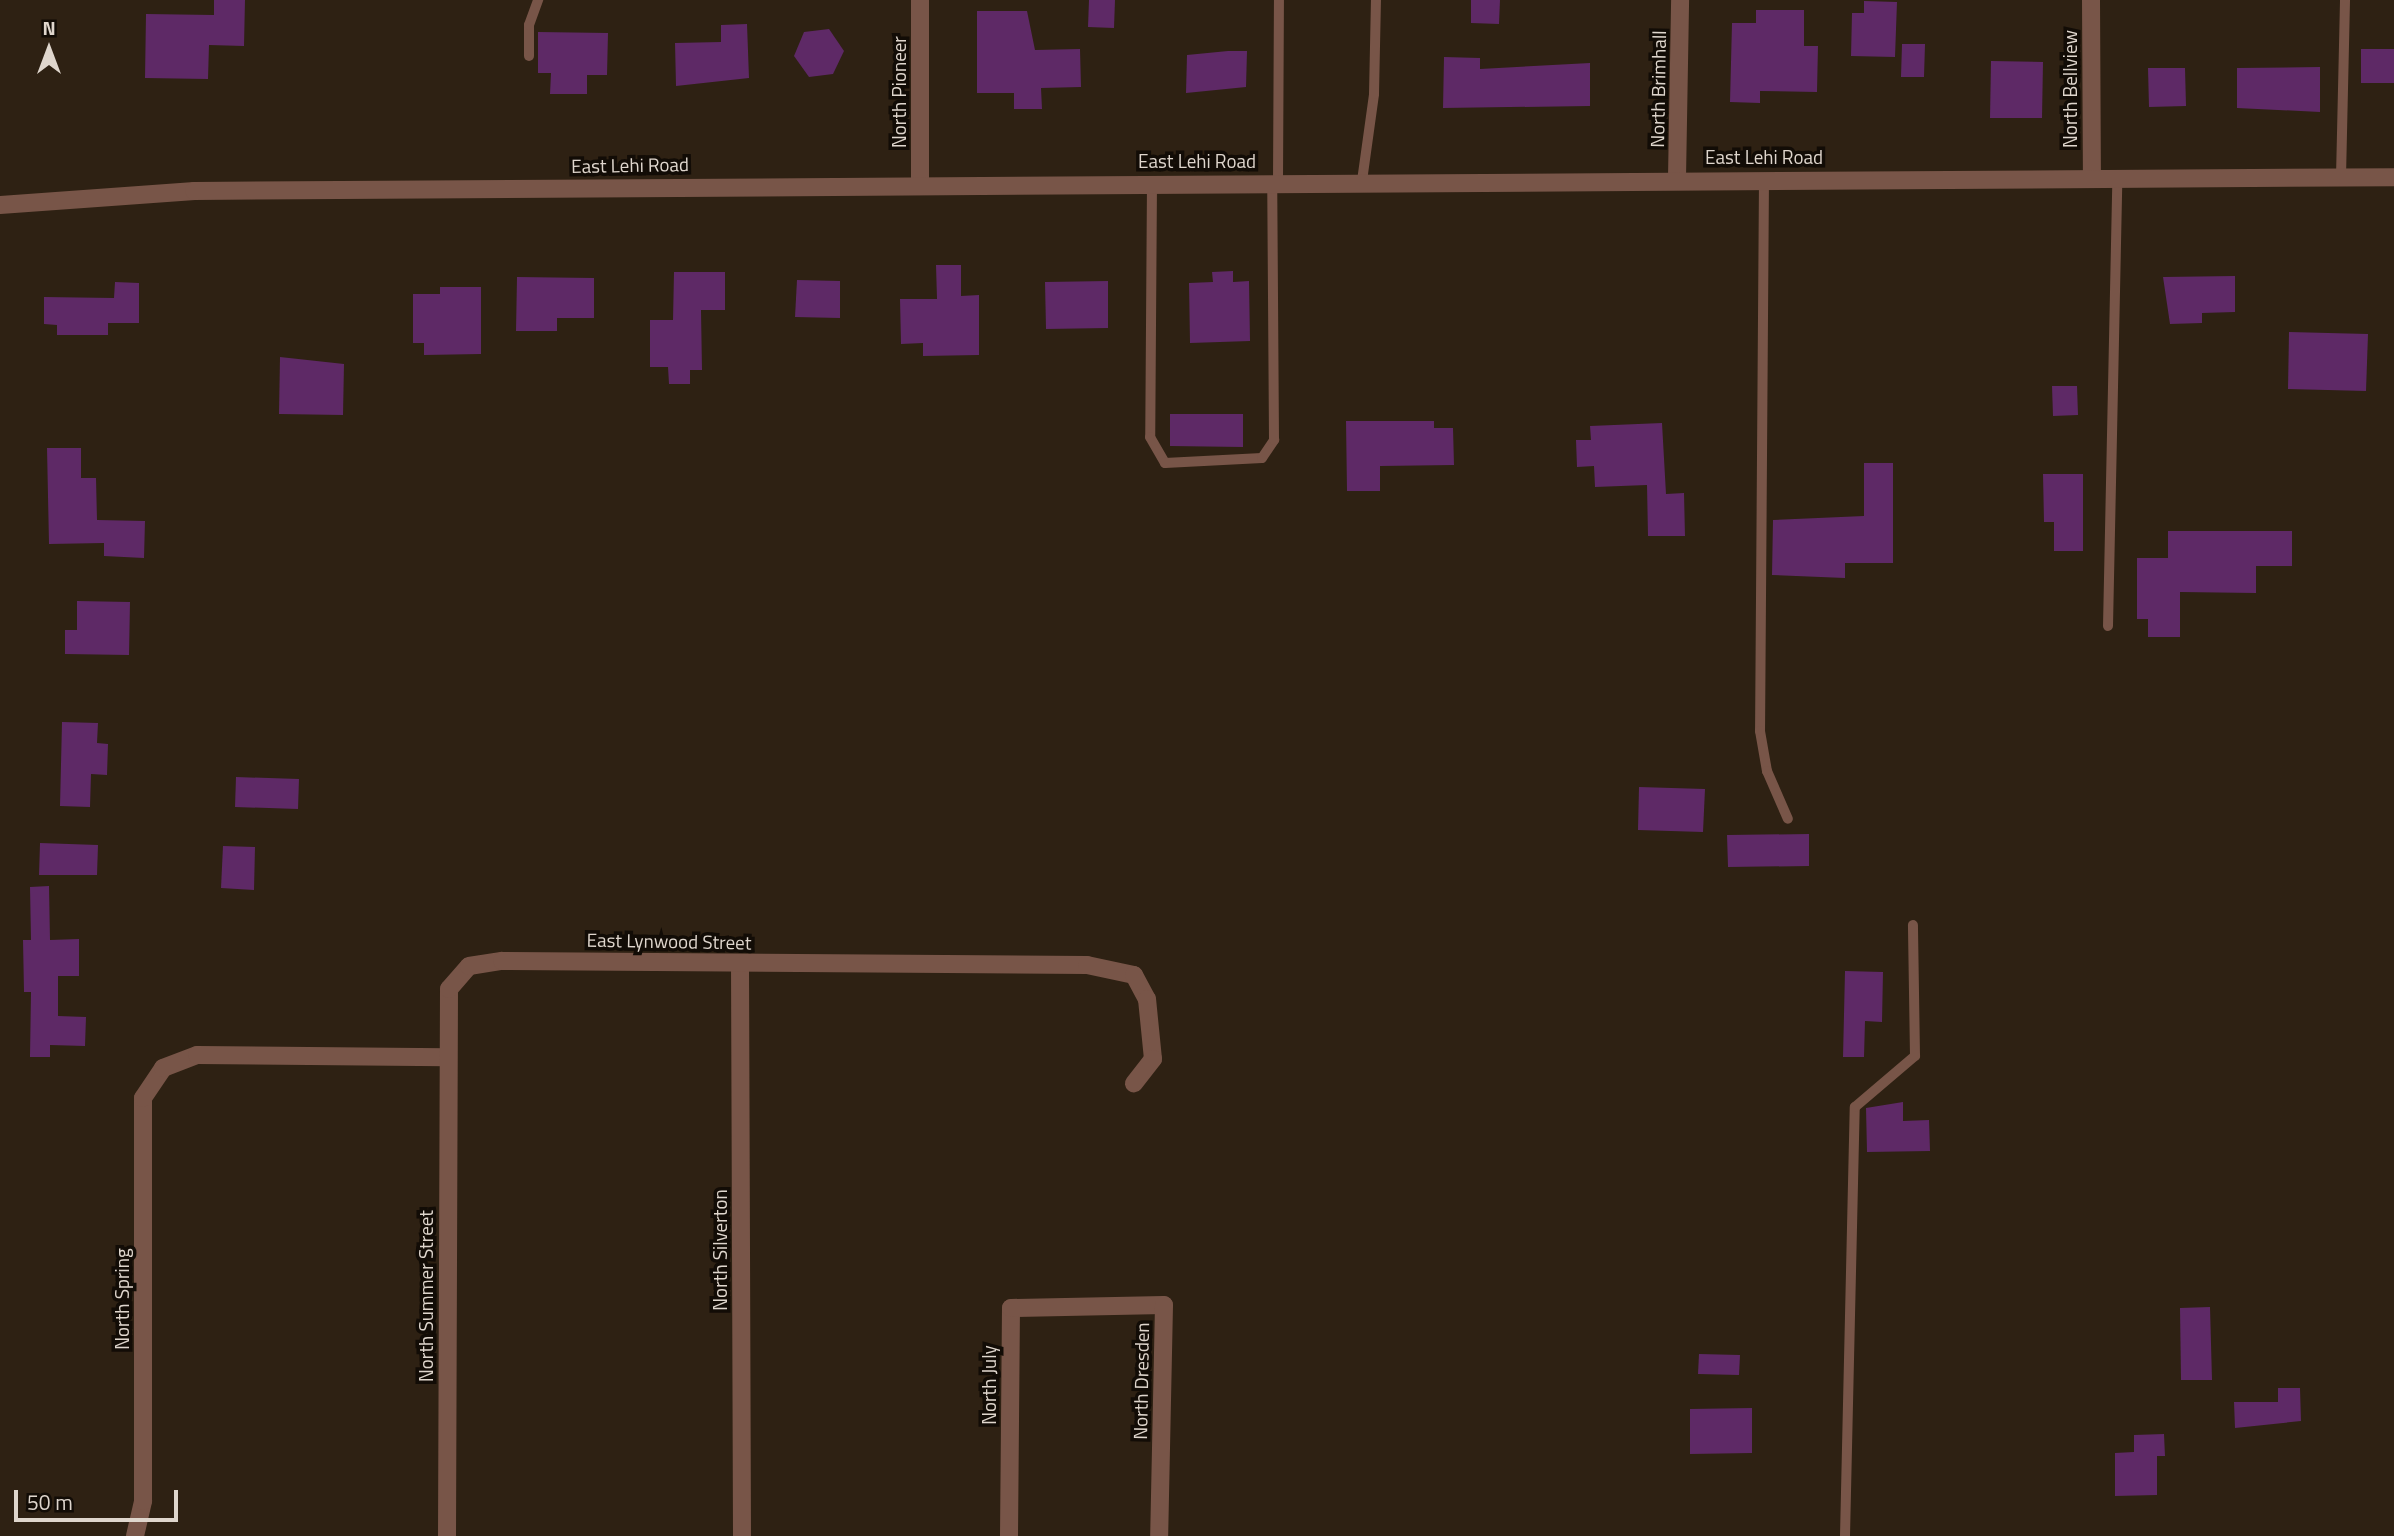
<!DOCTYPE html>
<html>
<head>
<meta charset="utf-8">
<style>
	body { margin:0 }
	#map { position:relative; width:2394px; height:1536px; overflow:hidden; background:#2e2113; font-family:"Titillium Web",sans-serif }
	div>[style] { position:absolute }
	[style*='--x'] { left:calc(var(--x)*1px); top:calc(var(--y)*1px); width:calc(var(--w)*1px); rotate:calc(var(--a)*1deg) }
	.building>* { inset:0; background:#5e2966 }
	.lane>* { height:10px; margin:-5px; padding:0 5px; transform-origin:5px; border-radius:5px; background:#785548 }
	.street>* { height:18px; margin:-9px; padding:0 9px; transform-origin:9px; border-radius:9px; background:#785548 }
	span { translate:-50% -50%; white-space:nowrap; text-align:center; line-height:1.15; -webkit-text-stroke:7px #120c06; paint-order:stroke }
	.street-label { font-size:19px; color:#dfd6cd }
	.north { position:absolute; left:14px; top:14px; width:70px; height:70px; -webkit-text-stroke:5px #120c06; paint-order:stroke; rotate:0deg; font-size:19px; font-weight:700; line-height:28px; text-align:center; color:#dfd6cd }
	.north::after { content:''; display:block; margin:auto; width:24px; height:32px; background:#dfd6cd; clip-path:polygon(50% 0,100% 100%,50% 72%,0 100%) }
	.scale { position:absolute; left:14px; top:1490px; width:164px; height:32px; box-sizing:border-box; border:4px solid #dfd6cd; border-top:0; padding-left:9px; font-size:21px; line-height:24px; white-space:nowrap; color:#dfd6cd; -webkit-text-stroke:5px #120c06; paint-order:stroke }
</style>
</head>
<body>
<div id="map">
	<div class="building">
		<i style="clip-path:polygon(214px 0,245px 0,244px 46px,209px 45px,208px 79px,145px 78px,146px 14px,214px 15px)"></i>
		<i style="clip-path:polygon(1089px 0,1115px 0,1114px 28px,1088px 27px)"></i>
		<i style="clip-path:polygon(1471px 0,1500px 0,1499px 24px,1471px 23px)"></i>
		<i style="clip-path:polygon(1864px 1px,1897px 2px,1895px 57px,1851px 56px,1852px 13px,1864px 13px)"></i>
		<i style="clip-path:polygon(1756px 10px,1804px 10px,1804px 46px,1818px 46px,1817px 92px,1760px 91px,1760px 103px,1730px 102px,1732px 23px,1756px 23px)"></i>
		<i style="clip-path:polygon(977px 11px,1027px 11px,1035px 50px,1080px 49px,1081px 87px,1041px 88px,1042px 109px,1014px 109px,1014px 93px,977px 93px)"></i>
		<i style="clip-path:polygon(747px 24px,749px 78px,676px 86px,675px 43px,721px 42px,721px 25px)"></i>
		<i style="clip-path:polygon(829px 29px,844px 51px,833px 74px,809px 77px,794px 56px,804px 32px)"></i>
		<i style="clip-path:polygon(538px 32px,608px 33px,607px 75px,587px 75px,587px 94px,550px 94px,551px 73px,538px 73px)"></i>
		<i style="clip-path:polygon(1902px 44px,1925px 44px,1924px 77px,1901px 77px)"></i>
		<i style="clip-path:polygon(2361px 49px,2394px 49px,2394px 83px,2361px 83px)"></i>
		<i style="clip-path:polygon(1228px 51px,1247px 51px,1246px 87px,1186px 93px,1187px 55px)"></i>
		<i style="clip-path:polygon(1444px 57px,1480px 58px,1480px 69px,1590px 63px,1590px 106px,1443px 108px)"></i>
		<i style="clip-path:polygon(1991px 61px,2043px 62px,2042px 118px,1990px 118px)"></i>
		<i style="clip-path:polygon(2320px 67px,2320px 112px,2237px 108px,2237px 68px)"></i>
		<i style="clip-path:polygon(2148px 68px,2185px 68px,2186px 106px,2149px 107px)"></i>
		<i style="clip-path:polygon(936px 265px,961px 265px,961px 296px,979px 295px,979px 355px,923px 356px,923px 343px,901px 344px,900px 299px,937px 299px)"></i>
		<i style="clip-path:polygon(1233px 271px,1233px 282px,1249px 281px,1250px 341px,1190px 343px,1189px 283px,1213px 282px,1212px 272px)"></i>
		<i style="clip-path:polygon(674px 272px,725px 272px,725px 310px,701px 310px,702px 370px,690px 370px,690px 384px,669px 384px,668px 367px,650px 367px,650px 320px,673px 320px)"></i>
		<i style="clip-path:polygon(2235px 276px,2235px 312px,2202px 313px,2202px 323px,2170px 324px,2163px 277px)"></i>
		<i style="clip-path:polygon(517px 277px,594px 278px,594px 318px,557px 318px,557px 331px,516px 331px)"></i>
		<i style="clip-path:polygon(797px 280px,840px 281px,840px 318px,795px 317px)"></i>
		<i style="clip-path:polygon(1108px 281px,1108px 328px,1046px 329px,1045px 282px)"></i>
		<i style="clip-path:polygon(115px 282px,139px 283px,139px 323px,108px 323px,108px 335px,57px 335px,57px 325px,44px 324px,44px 297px,114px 298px)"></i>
		<i style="clip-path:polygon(440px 287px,481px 287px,481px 354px,424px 355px,424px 343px,413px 343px,413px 294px,440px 294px)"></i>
		<i style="clip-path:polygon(2289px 332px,2368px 334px,2366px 391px,2288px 389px)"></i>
		<i style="clip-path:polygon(280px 357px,344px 364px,343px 415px,279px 414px)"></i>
		<i style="clip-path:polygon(2052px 386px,2077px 386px,2078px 415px,2053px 416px)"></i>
		<i style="clip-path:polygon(1170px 414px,1243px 414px,1243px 447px,1170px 446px)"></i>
		<i style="clip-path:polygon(1346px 421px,1434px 421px,1434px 428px,1453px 428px,1454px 465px,1380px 466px,1380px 491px,1347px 491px)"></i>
		<i style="clip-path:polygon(1662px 423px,1666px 494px,1684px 493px,1685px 536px,1648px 536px,1647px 485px,1595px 487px,1594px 466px,1577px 467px,1576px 440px,1591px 440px,1590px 426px)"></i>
		<i style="clip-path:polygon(47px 448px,81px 448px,81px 478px,96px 478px,97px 520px,145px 521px,144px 558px,104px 556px,104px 543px,49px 544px)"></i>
		<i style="clip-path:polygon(1864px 463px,1893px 463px,1893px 563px,1845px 563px,1845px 578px,1772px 575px,1773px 520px,1864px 516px)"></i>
		<i style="clip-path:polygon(2043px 474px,2083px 474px,2083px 551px,2054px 551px,2054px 522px,2044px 522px)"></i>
		<i style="clip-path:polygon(2168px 531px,2292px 531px,2292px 566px,2256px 566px,2256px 593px,2180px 592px,2180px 637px,2148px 637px,2148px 619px,2137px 619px,2137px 558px,2168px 558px)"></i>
		<i style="clip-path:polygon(77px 601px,130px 602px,129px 655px,65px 654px,65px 630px,77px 630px)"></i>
		<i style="clip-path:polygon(62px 722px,98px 723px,97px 743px,108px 744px,107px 775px,91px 774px,90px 807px,60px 806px)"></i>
		<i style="clip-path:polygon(236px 777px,299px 779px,298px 809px,235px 807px)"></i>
		<i style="clip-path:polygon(1639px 787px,1705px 789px,1703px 832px,1638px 830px)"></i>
		<i style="clip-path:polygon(1809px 834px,1809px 866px,1728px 867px,1727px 835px)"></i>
		<i style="clip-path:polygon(40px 843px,98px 845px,97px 875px,39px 875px)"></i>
		<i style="clip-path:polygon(223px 846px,255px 847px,254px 890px,221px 888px)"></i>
		<i style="clip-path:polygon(49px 886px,50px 940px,79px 939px,79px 976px,58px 976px,58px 1016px,86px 1017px,85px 1046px,50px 1045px,50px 1057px,30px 1057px,31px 992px,24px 992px,23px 940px,31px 940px,30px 887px)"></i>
		<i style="clip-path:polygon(1845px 971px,1883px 972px,1882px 1022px,1865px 1021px,1864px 1057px,1843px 1057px)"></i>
		<i style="clip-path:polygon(1903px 1102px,1903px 1121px,1929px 1120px,1930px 1151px,1867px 1152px,1866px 1108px)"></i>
		<i style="clip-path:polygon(2210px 1307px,2212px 1380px,2181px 1380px,2180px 1308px)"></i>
		<i style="clip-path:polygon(1699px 1354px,1740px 1355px,1739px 1375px,1698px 1374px)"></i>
		<i style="clip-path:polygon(2278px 1388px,2300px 1388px,2301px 1421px,2235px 1428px,2234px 1402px,2278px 1402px)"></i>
		<i style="clip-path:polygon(1752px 1408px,1752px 1453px,1690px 1454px,1690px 1409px)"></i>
		<i style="clip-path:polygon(2164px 1434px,2165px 1456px,2157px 1456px,2157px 1495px,2115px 1496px,2115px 1453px,2134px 1452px,2134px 1435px)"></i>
	</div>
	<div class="lane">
		<i style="--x:529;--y:56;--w:31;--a:-90"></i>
		<i style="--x:529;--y:25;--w:27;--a:-70"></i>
		<i style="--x:2341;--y:177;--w:177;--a:-88.7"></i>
		<i style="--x:1764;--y:178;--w:553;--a:90.41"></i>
		<i style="--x:1760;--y:731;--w:41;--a:80.1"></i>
		<i style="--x:1767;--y:771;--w:52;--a:66.4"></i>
		<i style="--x:1278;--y:181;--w:181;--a:-89.7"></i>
		<i style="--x:1362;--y:181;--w:88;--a:-82.1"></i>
		<i style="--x:1374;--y:94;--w:94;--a:-88.8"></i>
		<i style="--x:1152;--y:182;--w:255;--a:90.4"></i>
		<i style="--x:1150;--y:437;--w:30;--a:60"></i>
		<i style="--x:1165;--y:463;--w:97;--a:-3"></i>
		<i style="--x:1262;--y:458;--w:22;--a:-56"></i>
		<i style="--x:1274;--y:440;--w:258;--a:-90.4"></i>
		<i style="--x:2108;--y:626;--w:448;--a:-88.8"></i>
		<i style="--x:1845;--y:1536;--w:429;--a:-88.7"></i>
		<i style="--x:1855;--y:1107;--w:79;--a:-40.4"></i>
		<i style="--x:1915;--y:1056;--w:131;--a:-90.9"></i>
	</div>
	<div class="street">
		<i style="--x:920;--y:0;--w:183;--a:90"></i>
		<i style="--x:2091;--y:0;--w:177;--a:89.7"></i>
		<i style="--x:1677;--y:178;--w:178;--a:-89"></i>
		<i style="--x:0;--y:205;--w:195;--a:-4.1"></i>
		<i style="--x:194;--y:191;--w:2200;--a:-0.36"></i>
		<i style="--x:740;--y:963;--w:573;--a:89.8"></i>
		<i style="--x:135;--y:1536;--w:36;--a:-77"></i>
		<i style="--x:143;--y:1501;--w:403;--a:-90"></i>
		<i style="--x:143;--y:1098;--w:36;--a:-56"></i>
		<i style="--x:163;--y:1068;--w:36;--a:-21"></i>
		<i style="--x:197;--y:1055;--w:250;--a:0.5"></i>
		<i style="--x:447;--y:1536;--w:547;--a:-89.79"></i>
		<i style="--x:449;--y:989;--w:30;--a:-49"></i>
		<i style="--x:469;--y:966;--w:33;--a:-9"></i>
		<i style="--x:502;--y:961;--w:585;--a:0.39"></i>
		<i style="--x:1087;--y:965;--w:48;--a:12"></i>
		<i style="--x:1134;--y:975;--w:27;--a:62"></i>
		<i style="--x:1147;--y:999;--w:60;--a:84.3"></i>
		<i style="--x:1153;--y:1059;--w:31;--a:128"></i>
		<i style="--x:1009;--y:1536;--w:228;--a:-89.5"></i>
		<i style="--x:1011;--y:1308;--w:153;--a:-1.1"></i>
		<i style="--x:1164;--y:1305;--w:231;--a:91.2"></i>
	</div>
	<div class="street-label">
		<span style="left:1658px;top:89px;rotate:-89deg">North Brimhall</span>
		<span style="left:2070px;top:89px;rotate:-90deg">North Bellview</span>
		<span style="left:899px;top:92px;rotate:-90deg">North Pioneer</span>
		<span style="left:1764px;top:157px">East Lehi Road</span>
		<span style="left:1197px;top:161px">East Lehi Road</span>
		<span style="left:630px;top:165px;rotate:-1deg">East Lehi Road</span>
		<span style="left:669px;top:941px;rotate:1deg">East Lynwood Street</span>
		<span style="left:720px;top:1250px;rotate:-90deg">North Silverton</span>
		<span style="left:426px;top:1296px;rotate:-90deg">North Summer Street</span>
		<span style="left:122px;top:1299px;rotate:-90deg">North Spring</span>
		<span style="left:1141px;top:1381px;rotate:-89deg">North Dresden</span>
		<span style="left:989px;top:1385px;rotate:-90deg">North July</span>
	</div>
	<div class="north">N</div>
	<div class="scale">50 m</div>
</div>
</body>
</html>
